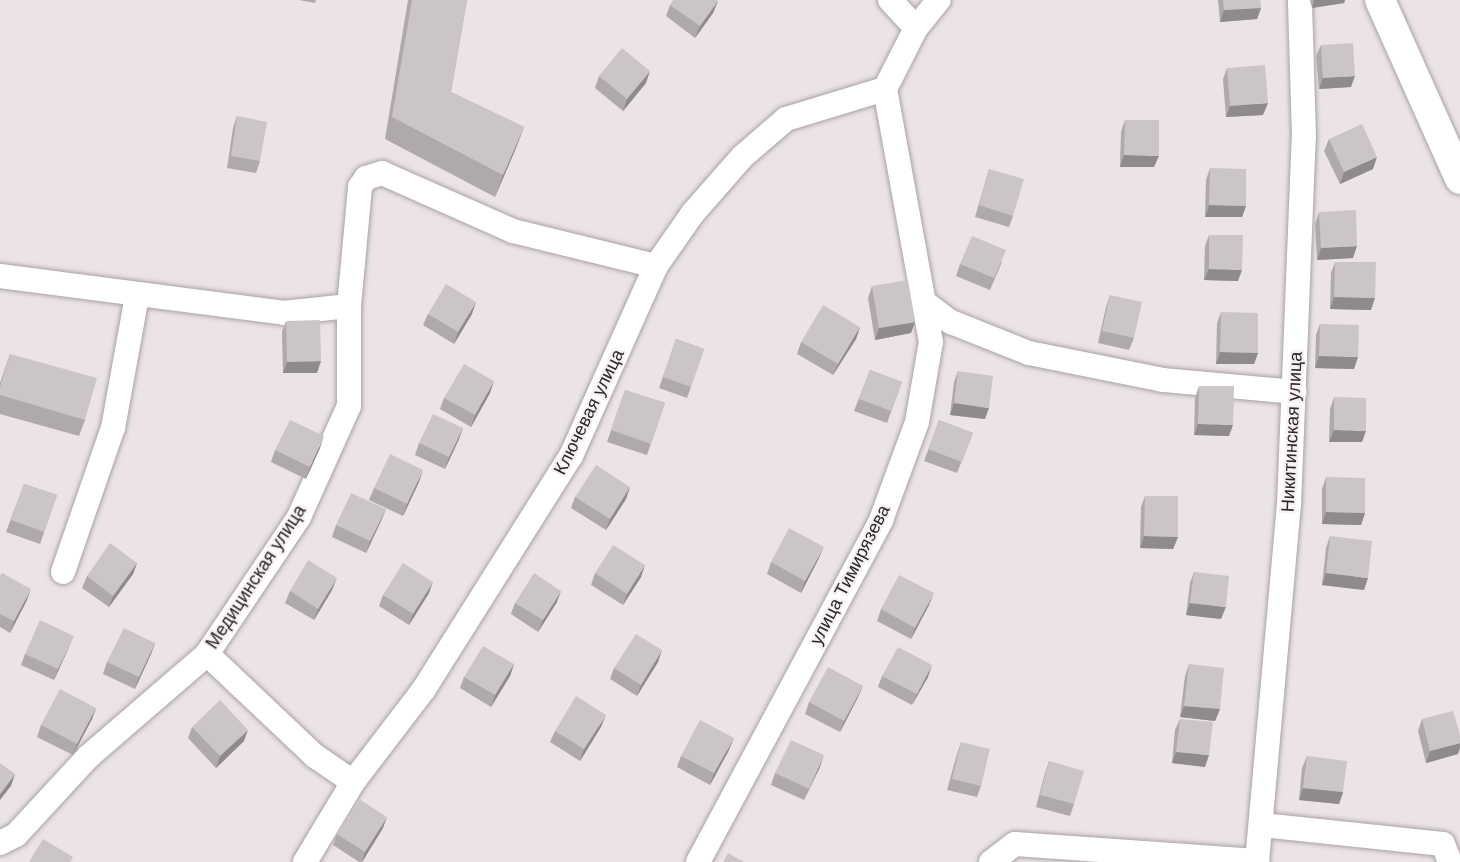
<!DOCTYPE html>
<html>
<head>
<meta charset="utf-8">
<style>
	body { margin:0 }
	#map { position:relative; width:1460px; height:862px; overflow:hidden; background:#ebe3e4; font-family:Arial,sans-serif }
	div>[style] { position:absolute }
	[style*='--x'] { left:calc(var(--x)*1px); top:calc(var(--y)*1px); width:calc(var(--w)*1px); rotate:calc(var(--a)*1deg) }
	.roads { filter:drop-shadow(0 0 2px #a9a2a3) drop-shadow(0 0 2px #a9a2a3) }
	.minor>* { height:24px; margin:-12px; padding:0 12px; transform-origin:12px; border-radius:12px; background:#fff }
	.major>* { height:30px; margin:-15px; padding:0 15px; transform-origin:15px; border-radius:15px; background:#fff }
	.wall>* { inset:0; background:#afa9aa }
	.shaded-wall>* { inset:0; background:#8f8a8b }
	.building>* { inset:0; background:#ccc5c6 }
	span { translate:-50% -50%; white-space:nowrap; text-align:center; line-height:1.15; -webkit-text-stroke:4.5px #f8f0f1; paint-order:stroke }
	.street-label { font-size:18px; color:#292627 }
</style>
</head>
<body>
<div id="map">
	<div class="roads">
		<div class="minor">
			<i style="--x:890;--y:0;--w:38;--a:47"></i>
			<i style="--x:885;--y:89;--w:68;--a:-63.1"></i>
			<i style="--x:916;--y:28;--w:36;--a:-51"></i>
			<i style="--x:0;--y:276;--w:285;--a:7.4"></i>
			<i style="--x:283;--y:313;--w:66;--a:-6.1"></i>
			<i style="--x:924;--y:302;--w:34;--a:37"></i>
			<i style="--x:951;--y:322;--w:84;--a:21.7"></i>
			<i style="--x:1029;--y:353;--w:137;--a:11.4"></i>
			<i style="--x:1163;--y:380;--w:132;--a:5.2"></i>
			<i style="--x:63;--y:572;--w:152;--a:-70.9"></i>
			<i style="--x:113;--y:428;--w:134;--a:-79.7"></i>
			<i style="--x:207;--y:654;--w:149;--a:43.4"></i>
			<i style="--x:315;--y:756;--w:46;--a:34.4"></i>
			<i style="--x:1262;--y:825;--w:182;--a:6"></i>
			<i style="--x:1443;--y:844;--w:19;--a:69"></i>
			<i style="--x:0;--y:843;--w:18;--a:-27"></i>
			<i style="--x:16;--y:835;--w:108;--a:-47.3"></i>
			<i style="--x:89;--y:756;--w:156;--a:-40.8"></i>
			<i style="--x:207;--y:654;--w:165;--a:-56.1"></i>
			<i style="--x:299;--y:517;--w:122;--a:-65.8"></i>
			<i style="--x:349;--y:406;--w:100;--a:-90"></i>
			<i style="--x:349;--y:306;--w:120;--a:-84.7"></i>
			<i style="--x:360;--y:187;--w:11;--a:-56"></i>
			<i style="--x:366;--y:178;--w:17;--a:-17"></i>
			<i style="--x:382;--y:173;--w:143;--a:23.9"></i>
			<i style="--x:513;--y:231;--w:147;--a:13.8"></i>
			<i style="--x:305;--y:862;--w:93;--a:-59"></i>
			<i style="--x:353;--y:782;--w:117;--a:-52.6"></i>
			<i style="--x:424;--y:689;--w:275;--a:-57.8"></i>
			<i style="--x:571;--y:456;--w:208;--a:-65.9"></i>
			<i style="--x:656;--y:266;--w:65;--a:-55.1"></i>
			<i style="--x:693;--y:213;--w:74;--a:-48.8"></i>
			<i style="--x:742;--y:157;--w:58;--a:-40.8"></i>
			<i style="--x:786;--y:119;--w:103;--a:-16.9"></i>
			<i style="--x:698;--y:862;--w:388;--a:-61.8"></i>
			<i style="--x:881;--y:520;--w:104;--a:-69.8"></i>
			<i style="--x:917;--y:422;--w:81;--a:-80.1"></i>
			<i style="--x:931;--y:342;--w:257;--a:-100.3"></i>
			<i style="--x:991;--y:862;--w:30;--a:-37"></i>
			<i style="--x:1015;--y:844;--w:243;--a:4"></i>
			<i style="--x:1257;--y:862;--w:358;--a:-84.9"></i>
			<i style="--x:1289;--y:505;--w:367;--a:-87.7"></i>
			<i style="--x:1304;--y:138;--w:138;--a:-91.7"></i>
		</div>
		<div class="major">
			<i style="--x:1380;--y:0;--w:196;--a:65.9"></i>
		</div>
	</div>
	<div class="wall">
		<i style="clip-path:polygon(299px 0,316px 0,315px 3px)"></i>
		<i style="clip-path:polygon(408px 0,467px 0,451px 92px,524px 127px,516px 148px,495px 197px,385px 139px)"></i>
		<i style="clip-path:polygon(1218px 0,1260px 0,1261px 8px,1257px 19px,1220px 22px)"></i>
		<i style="clip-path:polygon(1310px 0,1345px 0,1344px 3px,1312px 8px)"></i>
		<i style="clip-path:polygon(718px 1px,713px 13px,695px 38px,666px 16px,670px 5px)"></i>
		<i style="clip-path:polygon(1321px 45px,1351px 87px,1319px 89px,1316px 56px)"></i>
		<i style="clip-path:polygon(1227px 68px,1263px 115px,1226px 117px,1223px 79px)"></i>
		<i style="clip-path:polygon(599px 76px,646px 83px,623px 111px,595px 88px)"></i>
		<i style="clip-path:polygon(237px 116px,260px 161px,256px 173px,227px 168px,233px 128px)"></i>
		<i style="clip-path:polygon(1125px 120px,1154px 167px,1120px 167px,1121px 132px)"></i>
		<i style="clip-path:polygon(1329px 139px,1373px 169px,1340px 184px,1324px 151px)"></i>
		<i style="clip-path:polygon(1210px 168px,1246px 206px,1242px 217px,1205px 217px,1206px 180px)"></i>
		<i style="clip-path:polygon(989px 169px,1013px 216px,1009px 227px,975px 217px)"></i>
		<i style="clip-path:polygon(1319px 212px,1353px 258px,1317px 260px,1315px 224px)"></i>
		<i style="clip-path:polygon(1209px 235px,1238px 281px,1204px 280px,1205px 246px)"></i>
		<i style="clip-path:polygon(1002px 262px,990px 290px,956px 276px,960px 264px)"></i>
		<i style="clip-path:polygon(1335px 262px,1371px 310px,1330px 309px,1331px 273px)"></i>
		<i style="clip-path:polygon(872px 286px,911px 333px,875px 340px,868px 298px)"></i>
		<i style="clip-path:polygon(1110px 295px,1134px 338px,1129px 350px,1098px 343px,1106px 307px)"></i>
		<i style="clip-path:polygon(1221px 312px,1258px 353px,1254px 364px,1216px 364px,1217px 323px)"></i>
		<i style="clip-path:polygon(428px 314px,472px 314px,454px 344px,423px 325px)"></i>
		<i style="clip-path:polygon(286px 321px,317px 373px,283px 373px,282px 332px)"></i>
		<i style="clip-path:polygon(1320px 324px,1354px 369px,1315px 368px,1316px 335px)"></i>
		<i style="clip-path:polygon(860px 327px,856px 339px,833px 375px,797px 354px,801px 342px)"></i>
		<i style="clip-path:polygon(676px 339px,704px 349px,687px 398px,659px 388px)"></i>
		<i style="clip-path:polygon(10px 354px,85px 420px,79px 436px,0 414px,0 383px)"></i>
		<i style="clip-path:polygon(870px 370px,902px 382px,887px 423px,854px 411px)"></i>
		<i style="clip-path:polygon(958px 371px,985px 419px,950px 415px,954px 382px)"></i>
		<i style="clip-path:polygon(1199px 386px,1229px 436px,1194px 435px,1195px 398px)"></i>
		<i style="clip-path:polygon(625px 390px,665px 403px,647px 455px,607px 442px)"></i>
		<i style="clip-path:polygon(490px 393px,471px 427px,440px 409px,444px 398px)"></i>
		<i style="clip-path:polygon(1334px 397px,1362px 442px,1329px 442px,1330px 409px)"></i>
		<i style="clip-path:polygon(939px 420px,973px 433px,957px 473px,924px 461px)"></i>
		<i style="clip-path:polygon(463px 428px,459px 439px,445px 469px,415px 455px,419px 443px)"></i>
		<i style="clip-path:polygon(320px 448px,306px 479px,271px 462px,275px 450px)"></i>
		<i style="clip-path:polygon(1326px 477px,1365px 513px,1361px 525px,1322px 524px,1322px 489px)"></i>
		<i style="clip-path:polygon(419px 482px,403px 516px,369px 500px,374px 488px)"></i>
		<i style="clip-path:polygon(24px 484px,57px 495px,40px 544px,6px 532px)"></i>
		<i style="clip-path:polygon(630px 487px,626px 499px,606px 530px,571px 508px,575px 497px)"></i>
		<i style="clip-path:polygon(1145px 496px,1178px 537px,1173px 549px,1140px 548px,1141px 507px)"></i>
		<i style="clip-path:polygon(386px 509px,381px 521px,366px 553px,332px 537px,336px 525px)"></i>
		<i style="clip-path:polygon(1330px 536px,1364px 590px,1322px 585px,1326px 548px)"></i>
		<i style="clip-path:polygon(819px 558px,801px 593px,767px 574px,771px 562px)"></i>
		<i style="clip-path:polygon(137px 563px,133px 574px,109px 607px,82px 588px,87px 576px)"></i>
		<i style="clip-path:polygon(1194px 572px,1221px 619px,1186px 615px,1190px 583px)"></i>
		<i style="clip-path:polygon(595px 573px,641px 577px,623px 605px,591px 585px)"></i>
		<i style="clip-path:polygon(0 576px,27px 600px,10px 633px,0 627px)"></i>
		<i style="clip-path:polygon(332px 590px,314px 620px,285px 603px,290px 591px)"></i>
		<i style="clip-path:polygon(429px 593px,409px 625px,379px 606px,383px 595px)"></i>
		<i style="clip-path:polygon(557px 602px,538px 632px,511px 614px,515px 603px)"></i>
		<i style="clip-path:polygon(929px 605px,911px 639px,877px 621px,881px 609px)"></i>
		<i style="clip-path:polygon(155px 643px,151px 654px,135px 689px,103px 674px,107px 662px)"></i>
		<i style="clip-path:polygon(69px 647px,54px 680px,21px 665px,25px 654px)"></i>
		<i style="clip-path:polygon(658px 662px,637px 696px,610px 679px,614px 668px)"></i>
		<i style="clip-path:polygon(514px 664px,510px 676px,491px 707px,460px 688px,464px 677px)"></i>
		<i style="clip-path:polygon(1189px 664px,1220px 709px,1215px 721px,1180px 717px,1185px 676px)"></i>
		<i style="clip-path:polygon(882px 676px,928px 677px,912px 705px,878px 687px)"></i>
		<i style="clip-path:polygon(863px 686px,858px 697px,840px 732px,805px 714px,809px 702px)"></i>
		<i style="clip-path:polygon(96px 708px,92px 719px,73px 755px,37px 737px,41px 725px)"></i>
		<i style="clip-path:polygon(1180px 719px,1205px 767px,1172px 763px,1175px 730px)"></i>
		<i style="clip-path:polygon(1422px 719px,1458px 754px,1426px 763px,1418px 731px)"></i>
		<i style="clip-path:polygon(192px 727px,244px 741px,216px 768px,188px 738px)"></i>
		<i style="clip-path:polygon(601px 727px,580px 761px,550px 742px,555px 731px)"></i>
		<i style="clip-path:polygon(961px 742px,981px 786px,977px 797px,947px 790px,957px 754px)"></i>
		<i style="clip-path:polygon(729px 750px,710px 785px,677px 767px,681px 756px)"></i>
		<i style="clip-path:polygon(1307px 756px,1343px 792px,1339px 804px,1299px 800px,1302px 768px)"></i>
		<i style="clip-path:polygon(1049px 761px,1074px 804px,1070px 816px,1036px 807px,1045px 773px)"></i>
		<i style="clip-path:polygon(820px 767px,804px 800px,771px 785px,775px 773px)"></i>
		<i style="clip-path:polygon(383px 828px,362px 862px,359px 862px,333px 845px,337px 834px)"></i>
	</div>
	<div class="shaded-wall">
		<i style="clip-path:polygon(1314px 0,1345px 0,1344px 3px,1312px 8px)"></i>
		<i style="clip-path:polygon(718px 1px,713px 13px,695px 38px,700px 26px)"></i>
		<i style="clip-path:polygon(1261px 8px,1257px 19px,1220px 22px,1224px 10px)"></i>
		<i style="clip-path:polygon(650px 71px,646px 83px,623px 111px,627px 99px)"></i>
		<i style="clip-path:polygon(1355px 76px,1351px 87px,1319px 89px,1323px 78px)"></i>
		<i style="clip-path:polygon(1268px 103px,1263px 115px,1226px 117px,1230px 106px)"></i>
		<i style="clip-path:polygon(524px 127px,516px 148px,495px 197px,503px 175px)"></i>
		<i style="clip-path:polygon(1124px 155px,1159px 156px,1154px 167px,1120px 167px)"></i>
		<i style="clip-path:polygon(1377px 157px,1373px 169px,1340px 184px,1344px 172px)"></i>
		<i style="clip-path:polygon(1209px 205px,1246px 206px,1242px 217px,1205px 217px)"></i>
		<i style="clip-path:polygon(1357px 246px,1353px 258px,1317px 260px,1321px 248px)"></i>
		<i style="clip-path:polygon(1209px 269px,1242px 270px,1238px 281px,1204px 280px)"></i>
		<i style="clip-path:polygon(1334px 297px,1375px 298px,1371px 310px,1330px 309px)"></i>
		<i style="clip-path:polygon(476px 302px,472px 314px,454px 344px,458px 332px)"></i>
		<i style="clip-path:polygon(915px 322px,911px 333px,875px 340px,879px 328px)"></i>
		<i style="clip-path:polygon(860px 327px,856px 339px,833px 375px,838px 364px)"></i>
		<i style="clip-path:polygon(1220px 352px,1258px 353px,1254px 364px,1216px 364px)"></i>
		<i style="clip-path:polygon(1319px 356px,1358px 357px,1354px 369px,1315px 368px)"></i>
		<i style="clip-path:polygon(321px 361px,317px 373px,283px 373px,287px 362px)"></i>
		<i style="clip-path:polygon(494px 381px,490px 393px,471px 427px,475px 415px)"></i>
		<i style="clip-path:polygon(954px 403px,989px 408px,985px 419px,950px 415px)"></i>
		<i style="clip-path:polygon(1198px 424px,1233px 425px,1229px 436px,1194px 435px)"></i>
		<i style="clip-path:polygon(463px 428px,459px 439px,445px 469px,449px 457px)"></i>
		<i style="clip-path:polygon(1334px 430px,1366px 431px,1362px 442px,1329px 442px)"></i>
		<i style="clip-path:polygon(324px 436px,320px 448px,306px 479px,310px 467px)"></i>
		<i style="clip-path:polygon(423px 470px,419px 482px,403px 516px,407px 504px)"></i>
		<i style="clip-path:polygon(630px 487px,626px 499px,606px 530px,610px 519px)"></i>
		<i style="clip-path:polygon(386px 509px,381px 521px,366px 553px,370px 541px)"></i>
		<i style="clip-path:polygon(1326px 512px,1365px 513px,1361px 525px,1322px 524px)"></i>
		<i style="clip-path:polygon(1144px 536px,1178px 537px,1173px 549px,1140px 548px)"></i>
		<i style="clip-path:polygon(824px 547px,819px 558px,801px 593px,805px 581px)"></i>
		<i style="clip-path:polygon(137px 563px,133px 574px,109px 607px,113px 596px)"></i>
		<i style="clip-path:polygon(645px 565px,641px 577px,623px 605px,627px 594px)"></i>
		<i style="clip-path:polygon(1326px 573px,1368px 578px,1364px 590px,1322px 585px)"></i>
		<i style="clip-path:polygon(337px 578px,332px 590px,314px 620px,318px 609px)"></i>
		<i style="clip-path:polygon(433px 582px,429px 593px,409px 625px,413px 614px)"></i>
		<i style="clip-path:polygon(31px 589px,27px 600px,10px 633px,14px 621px)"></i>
		<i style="clip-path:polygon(561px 591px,557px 602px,538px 632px,543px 620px)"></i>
		<i style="clip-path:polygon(934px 593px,929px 605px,911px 639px,915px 628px)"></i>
		<i style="clip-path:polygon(1190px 603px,1226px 607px,1221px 619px,1186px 615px)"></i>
		<i style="clip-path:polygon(74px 636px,54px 680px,58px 669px)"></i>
		<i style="clip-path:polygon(155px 643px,151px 654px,135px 689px,139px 677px)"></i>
		<i style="clip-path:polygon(662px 650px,658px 662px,637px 696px,641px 685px)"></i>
		<i style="clip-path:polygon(514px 664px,510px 676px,491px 707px,495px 695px)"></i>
		<i style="clip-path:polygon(932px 665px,928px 677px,912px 705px,917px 694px)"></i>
		<i style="clip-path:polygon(863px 686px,858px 697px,840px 732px,844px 721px)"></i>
		<i style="clip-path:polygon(1184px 706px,1220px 709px,1215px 721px,1180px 717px)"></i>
		<i style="clip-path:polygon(96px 708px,92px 719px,73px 755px,77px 744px)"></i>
		<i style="clip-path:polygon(606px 715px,601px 727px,580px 761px,584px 749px)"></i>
		<i style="clip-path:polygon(248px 730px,244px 741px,216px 768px,220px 756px)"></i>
		<i style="clip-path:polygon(734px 738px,729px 750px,710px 785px,714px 773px)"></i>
		<i style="clip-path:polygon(1460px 743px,1460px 748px,1458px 754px,1426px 763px,1430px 751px)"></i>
		<i style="clip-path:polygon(1176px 752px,1209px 755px,1205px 767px,1172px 763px)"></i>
		<i style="clip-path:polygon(824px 755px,820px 767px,804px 800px,809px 789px)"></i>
		<i style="clip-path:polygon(15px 774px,11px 786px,0 800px,0 794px)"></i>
		<i style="clip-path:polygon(1303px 788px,1343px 792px,1339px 804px,1299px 800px)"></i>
		<i style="clip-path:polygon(387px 817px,383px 828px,362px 862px,365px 852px)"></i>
	</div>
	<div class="building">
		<i style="clip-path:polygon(412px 0,467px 0,451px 92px,524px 127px,503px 175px,392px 117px)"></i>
		<i style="clip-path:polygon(673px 0,716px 0,718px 1px,700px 26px,670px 5px)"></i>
		<i style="clip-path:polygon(1223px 0,1260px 0,1261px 8px,1224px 10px)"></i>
		<i style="clip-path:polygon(1353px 43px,1355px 76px,1323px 78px,1321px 45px)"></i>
		<i style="clip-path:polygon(622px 48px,650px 71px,627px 99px,599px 76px)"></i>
		<i style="clip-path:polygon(1265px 65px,1268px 103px,1230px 106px,1227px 68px)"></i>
		<i style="clip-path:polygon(237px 116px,267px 122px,260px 161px,231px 156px)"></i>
		<i style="clip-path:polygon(1125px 120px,1159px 120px,1159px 156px,1124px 155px)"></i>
		<i style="clip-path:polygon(1362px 124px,1377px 157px,1344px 172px,1329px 139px)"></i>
		<i style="clip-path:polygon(1210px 168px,1246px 169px,1246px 206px,1209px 205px)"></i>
		<i style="clip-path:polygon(989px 169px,1024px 179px,1013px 216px,979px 205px)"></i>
		<i style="clip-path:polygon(1356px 210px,1357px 246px,1321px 248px,1319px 212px)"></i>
		<i style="clip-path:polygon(1209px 235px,1243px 235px,1242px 270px,1209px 269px)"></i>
		<i style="clip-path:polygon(972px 236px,1006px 250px,994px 278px,960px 264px)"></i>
		<i style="clip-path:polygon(1335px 262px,1376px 262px,1375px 298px,1334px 297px)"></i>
		<i style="clip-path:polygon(908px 280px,915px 322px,879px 328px,872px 286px)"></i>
		<i style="clip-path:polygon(446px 284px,476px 302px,458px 332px,428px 314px)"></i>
		<i style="clip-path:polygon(1110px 295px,1142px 302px,1134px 338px,1102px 331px)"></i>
		<i style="clip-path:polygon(823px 305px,860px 327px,838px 364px,801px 342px)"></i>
		<i style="clip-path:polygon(1221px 312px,1258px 313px,1258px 353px,1220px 352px)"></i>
		<i style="clip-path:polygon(320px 320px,321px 361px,287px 362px,286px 321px)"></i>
		<i style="clip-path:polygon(1320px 324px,1359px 325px,1358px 357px,1319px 356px)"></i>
		<i style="clip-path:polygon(676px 339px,704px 349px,691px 387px,663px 377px)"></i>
		<i style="clip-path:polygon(10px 354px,97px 378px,85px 420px,0 395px,0 387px)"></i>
		<i style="clip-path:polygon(464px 364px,494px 381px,475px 415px,444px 398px)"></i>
		<i style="clip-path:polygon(870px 370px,902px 382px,891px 411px,859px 399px)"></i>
		<i style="clip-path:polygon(958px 371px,993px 376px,989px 408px,954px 403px)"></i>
		<i style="clip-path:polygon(1199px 386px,1234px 386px,1233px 425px,1198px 424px)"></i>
		<i style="clip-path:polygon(625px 390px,665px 403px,651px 444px,611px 430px)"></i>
		<i style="clip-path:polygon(1334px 397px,1366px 398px,1366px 431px,1334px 430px)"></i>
		<i style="clip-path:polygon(433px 414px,463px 428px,449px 457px,419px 443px)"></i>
		<i style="clip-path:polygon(290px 420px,324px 436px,310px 467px,275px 450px)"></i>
		<i style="clip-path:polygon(939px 420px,973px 433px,962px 462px,928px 449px)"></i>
		<i style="clip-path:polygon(390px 454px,423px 470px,407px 504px,374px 488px)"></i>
		<i style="clip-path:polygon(596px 465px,630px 487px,610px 519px,575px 497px)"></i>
		<i style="clip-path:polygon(1326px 477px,1365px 478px,1365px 513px,1326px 512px)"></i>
		<i style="clip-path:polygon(24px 484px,57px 495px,44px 532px,11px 520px)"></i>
		<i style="clip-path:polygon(351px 493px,386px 509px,370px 541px,336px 525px)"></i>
		<i style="clip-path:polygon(1145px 496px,1178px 496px,1178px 537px,1144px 536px)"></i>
		<i style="clip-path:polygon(789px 528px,824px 547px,805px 581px,771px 562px)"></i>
		<i style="clip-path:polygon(1330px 536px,1372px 541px,1368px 578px,1326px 573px)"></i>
		<i style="clip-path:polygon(110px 543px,137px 563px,113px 596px,87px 576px)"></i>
		<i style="clip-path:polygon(613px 545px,645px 565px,627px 594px,595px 573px)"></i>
		<i style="clip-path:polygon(308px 560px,337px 578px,318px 609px,290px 591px)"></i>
		<i style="clip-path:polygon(403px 563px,433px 582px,413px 614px,383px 595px)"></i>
		<i style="clip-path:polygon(1194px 572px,1229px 576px,1226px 607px,1190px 603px)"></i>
		<i style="clip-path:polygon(2px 573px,31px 589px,14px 621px,0 614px,0 576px)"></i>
		<i style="clip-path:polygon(534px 573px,561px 591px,543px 620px,515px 603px)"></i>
		<i style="clip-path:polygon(899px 575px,934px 593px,915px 628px,881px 609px)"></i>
		<i style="clip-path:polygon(40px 620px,74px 636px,58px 669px,25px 654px)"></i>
		<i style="clip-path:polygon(124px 628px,155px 643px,139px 677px,107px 662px)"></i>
		<i style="clip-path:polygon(636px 634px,662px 650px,641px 685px,614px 668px)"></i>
		<i style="clip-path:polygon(483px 646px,514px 664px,495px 695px,464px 677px)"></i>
		<i style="clip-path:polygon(898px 647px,932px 665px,917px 694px,882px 676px)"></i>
		<i style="clip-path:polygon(1189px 664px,1224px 668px,1220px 709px,1184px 706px)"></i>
		<i style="clip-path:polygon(828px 667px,863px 686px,844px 721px,809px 702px)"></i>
		<i style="clip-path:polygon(60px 689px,96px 708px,77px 744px,41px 725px)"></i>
		<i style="clip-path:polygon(576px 696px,606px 715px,584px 749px,555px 731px)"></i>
		<i style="clip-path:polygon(220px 700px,248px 730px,220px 756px,192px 727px)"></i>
		<i style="clip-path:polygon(1453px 711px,1460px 735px,1460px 743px,1430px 751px,1422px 719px)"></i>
		<i style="clip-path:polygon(1180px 719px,1213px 722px,1209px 755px,1176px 752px)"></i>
		<i style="clip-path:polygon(700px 720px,734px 738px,714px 773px,681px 756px)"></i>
		<i style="clip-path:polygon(791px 740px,824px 755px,809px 789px,775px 773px)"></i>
		<i style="clip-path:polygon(961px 742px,990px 749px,981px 786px,952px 779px)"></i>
		<i style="clip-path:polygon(1307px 756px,1347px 761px,1343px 792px,1303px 788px)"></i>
		<i style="clip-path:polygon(1049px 761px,1084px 771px,1074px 804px,1040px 795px)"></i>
		<i style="clip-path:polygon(0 763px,15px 774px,0 794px)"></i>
		<i style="clip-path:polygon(359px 799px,387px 817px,365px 852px,337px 834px)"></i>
		<i style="clip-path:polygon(43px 839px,73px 857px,70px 862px,29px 862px)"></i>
		<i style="clip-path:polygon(728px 853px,744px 862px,723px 862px)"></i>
	</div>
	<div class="street-label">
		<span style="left:589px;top:412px;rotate:-64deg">Ключевая улица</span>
		<span style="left:1292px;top:432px;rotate:-87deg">Никитинская улица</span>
		<span style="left:850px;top:575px;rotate:-63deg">улица Тимирязева</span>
		<span style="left:256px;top:577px;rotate:-57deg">Медицинская улица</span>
	</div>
</div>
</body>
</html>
